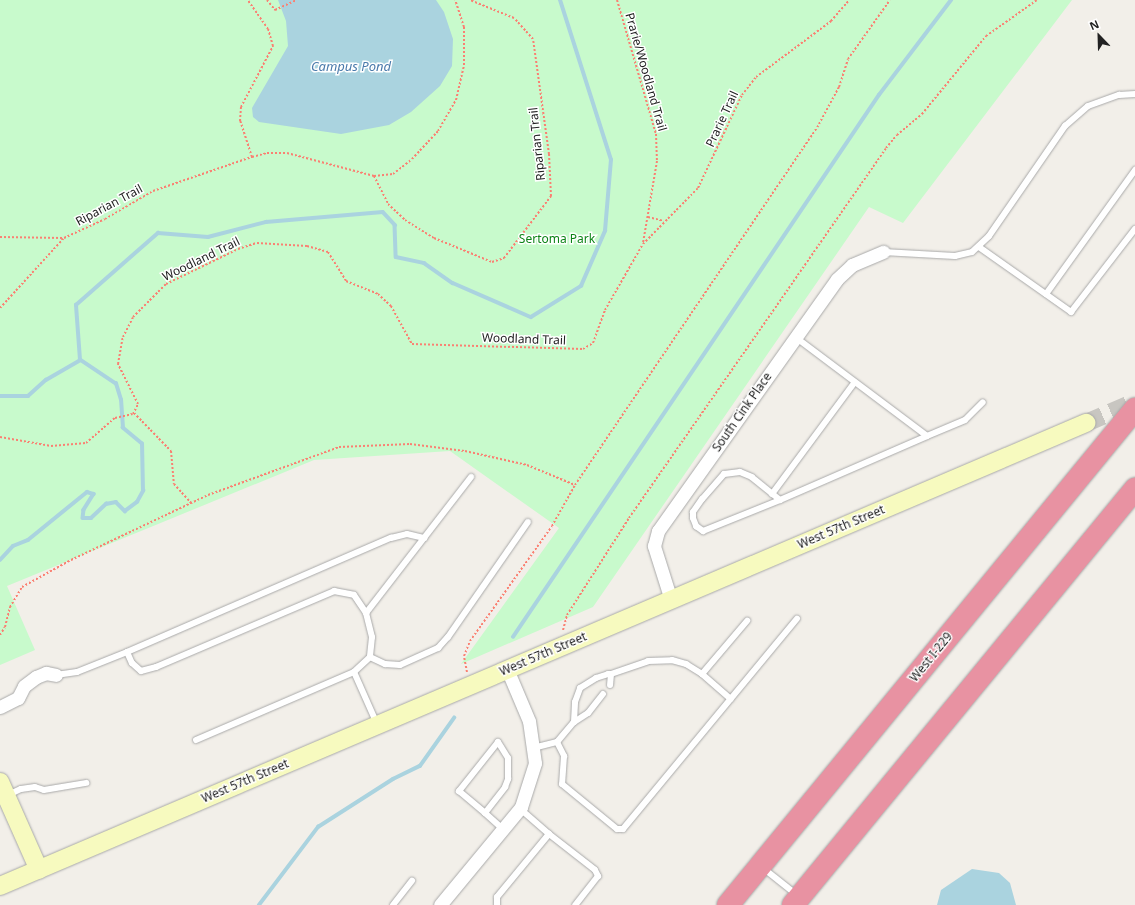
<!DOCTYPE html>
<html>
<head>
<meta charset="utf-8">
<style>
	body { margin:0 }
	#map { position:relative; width:1135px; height:905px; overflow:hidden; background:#f2efe9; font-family:"Noto Sans",sans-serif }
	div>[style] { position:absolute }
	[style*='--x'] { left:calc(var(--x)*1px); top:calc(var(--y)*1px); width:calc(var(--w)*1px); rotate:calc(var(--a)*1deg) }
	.park>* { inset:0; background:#c8facc }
	.water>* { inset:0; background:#aad3df }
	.stream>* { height:3.5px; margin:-1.75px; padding:0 1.75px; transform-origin:1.75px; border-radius:1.75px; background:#aad3df }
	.secondary-tunnel>* { height:18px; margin-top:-9px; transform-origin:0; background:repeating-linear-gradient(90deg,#c8c6c1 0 18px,transparent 0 27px) }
	.path>* { height:2px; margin-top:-1px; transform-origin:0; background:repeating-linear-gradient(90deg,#fa8072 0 2px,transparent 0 4px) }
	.roads { filter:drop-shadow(0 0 1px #a9a9a9) drop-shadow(0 0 1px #a9a9a9) }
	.lane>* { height:6px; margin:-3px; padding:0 3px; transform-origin:3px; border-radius:3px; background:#fff }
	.street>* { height:13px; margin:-6.5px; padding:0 6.5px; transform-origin:6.5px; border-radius:6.5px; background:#fff }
	.secondary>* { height:18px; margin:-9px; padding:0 9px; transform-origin:9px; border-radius:9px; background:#f7fabf }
	.highway>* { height:22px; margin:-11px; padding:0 11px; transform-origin:11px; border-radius:11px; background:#e892a2 }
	span { translate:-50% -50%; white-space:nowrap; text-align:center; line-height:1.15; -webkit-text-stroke:3px #fff; paint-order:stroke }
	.street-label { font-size:12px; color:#222 }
	.park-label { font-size:12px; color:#0c8416 }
	.water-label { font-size:13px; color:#4a7aab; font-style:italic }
	.north { position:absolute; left:1079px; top:16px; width:40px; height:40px; -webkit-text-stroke:3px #fff; paint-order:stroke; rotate:337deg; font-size:11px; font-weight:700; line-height:16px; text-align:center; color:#222 }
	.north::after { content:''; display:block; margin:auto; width:14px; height:18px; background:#222; clip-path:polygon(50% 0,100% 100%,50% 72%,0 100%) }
</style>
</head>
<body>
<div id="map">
	<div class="park">
		<i style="clip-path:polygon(0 0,1072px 0,903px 223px,869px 207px,593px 607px,461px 664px,559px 528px,450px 451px,314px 460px,7px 586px,35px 650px,0 665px)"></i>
	</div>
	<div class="water">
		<i style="clip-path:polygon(278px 0,436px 0,444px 12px,453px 39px,452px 66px,440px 86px,411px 112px,389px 125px,341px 134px,259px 122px,253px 117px,252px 108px,288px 46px,286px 21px)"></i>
		<i style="clip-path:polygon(972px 869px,999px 873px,1010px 883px,1016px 905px,937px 905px,941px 890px)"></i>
	</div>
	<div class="stream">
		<i style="--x:0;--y:396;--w:28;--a:0"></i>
		<i style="--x:28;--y:396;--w:24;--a:-42"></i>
		<i style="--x:46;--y:380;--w:39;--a:-30"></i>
		<i style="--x:80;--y:360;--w:55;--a:-94.2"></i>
		<i style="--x:76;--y:305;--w:109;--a:-41.3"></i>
		<i style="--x:158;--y:233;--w:50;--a:4.6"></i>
		<i style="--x:208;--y:237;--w:60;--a:-14.5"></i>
		<i style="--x:266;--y:222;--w:117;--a:-4.9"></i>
		<i style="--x:383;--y:212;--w:18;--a:47"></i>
		<i style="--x:395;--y:225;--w:32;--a:88"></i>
		<i style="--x:396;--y:257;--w:29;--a:12"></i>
		<i style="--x:424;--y:263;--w:35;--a:35"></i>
		<i style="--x:453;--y:283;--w:85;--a:23.6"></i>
		<i style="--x:531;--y:317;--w:59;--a:-31.8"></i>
		<i style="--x:581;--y:286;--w:60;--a:-66.4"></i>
		<i style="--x:605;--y:231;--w:71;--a:-85.2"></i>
		<i style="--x:611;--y:160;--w:168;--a:-107.7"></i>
		<i style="--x:0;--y:560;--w:19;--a:-47"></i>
		<i style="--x:13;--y:546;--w:16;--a:-22"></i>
		<i style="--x:28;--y:540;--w:76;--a:-39.1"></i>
		<i style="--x:87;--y:492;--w:7;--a:16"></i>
		<i style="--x:94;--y:494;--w:19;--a:122"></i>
		<i style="--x:84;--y:510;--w:8;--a:97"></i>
		<i style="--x:83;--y:518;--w:8;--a:0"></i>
		<i style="--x:91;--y:518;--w:21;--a:-43"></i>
		<i style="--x:106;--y:504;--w:10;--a:-11"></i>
		<i style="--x:116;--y:502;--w:13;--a:45"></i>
		<i style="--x:125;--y:511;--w:15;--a:-37"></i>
		<i style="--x:137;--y:502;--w:13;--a:-61"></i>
		<i style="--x:143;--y:491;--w:47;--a:-91.2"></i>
		<i style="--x:142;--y:444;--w:25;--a:-140"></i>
		<i style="--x:123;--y:428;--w:28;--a:-94"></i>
		<i style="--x:121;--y:400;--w:17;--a:-107"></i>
		<i style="--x:116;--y:384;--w:43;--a:-146.3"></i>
		<i style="--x:513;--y:637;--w:654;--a:-55.97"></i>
		<i style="--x:879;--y:95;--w:119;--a:-52.8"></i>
		<i style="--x:259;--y:905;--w:98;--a:-52.9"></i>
		<i style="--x:318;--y:827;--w:89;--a:-32.6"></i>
		<i style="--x:393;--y:779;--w:30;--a:-26"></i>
		<i style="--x:420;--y:766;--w:59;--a:-54.7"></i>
	</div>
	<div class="secondary-tunnel">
		<i style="--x:1086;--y:423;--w:53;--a:-23.2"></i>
	</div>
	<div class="path">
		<i style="--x:267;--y:0;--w:13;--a:51"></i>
		<i style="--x:275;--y:10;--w:23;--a:-25"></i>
		<i style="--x:617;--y:0;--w:140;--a:73.8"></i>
		<i style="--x:656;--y:134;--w:27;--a:88"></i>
		<i style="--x:657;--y:161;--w:83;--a:99.7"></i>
		<i style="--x:252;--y:157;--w:16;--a:-15"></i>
		<i style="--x:267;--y:153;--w:20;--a:0"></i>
		<i style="--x:287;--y:153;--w:90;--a:14.8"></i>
		<i style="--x:374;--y:176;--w:31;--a:63"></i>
		<i style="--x:388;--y:204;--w:23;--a:43"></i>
		<i style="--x:405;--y:220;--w:34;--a:32"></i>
		<i style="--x:434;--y:238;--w:63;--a:22.5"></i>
		<i style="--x:492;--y:262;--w:13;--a:-18"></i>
		<i style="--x:504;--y:258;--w:78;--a:-52.8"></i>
		<i style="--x:551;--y:196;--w:42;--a:-92.7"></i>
		<i style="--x:549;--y:154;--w:116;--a:-97.9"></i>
		<i style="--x:533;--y:39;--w:28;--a:-132"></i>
		<i style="--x:514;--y:18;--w:48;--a:-157.8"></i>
		<i style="--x:374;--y:176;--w:19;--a:-6"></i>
		<i style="--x:393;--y:174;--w:24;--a:-38"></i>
		<i style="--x:412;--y:159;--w:38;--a:-47"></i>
		<i style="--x:438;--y:131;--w:36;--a:-60"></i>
		<i style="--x:456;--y:100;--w:36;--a:-77"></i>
		<i style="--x:464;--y:65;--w:38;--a:-90"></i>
		<i style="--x:464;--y:27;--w:28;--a:-108"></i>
		<i style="--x:648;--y:217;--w:16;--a:14"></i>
		<i style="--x:0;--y:237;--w:63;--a:0.9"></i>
		<i style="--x:0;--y:308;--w:95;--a:-47.6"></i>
		<i style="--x:64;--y:238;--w:45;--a:-24.9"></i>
		<i style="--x:105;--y:219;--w:56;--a:-30.3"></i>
		<i style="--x:153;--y:191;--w:105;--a:-19"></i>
		<i style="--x:252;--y:157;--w:38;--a:-108"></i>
		<i style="--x:240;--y:121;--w:14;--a:-86"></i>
		<i style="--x:241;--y:107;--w:69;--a:-62.3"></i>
		<i style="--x:273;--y:46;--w:18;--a:-106"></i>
		<i style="--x:268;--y:29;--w:35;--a:-125"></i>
		<i style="--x:134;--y:413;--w:53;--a:45.8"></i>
		<i style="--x:171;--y:451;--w:33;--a:85"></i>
		<i style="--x:174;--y:484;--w:25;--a:48"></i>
		<i style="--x:0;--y:437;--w:52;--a:10"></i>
		<i style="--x:51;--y:446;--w:35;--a:-5"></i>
		<i style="--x:86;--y:443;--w:38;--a:-41"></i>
		<i style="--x:115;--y:418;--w:18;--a:-13"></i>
		<i style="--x:133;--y:414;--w:11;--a:-63"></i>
		<i style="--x:138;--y:404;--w:45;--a:-116.6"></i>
		<i style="--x:118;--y:364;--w:27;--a:-80"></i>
		<i style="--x:123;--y:337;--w:22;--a:-63"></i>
		<i style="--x:133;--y:317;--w:47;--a:-45"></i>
		<i style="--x:166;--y:284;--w:80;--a:-25.9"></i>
		<i style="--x:238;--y:249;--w:20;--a:-18"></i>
		<i style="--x:257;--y:243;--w:50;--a:3.4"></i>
		<i style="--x:307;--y:246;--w:22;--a:16"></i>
		<i style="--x:328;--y:252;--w:34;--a:58"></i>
		<i style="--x:346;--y:281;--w:35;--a:22"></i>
		<i style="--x:378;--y:294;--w:18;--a:43"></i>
		<i style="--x:391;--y:306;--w:43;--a:61.1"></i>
		<i style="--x:412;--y:344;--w:171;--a:1.7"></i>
		<i style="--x:583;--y:349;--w:12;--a:-31"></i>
		<i style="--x:593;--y:343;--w:35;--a:-70"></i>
		<i style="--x:605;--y:310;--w:76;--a:-60.1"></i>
		<i style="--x:643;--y:244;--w:78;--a:-45.5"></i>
		<i style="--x:698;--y:188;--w:103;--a:-64.7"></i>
		<i style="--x:742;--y:95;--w:23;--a:-52"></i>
		<i style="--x:756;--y:77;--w:94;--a:-36.7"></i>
		<i style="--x:831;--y:21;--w:28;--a:-49"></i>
		<i style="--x:563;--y:630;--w:16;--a:-75"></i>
		<i style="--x:567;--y:615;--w:115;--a:-57.4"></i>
		<i style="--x:629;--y:518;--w:450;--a:-55.2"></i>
		<i style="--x:886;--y:148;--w:17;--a:-50"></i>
		<i style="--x:897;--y:135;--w:33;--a:-40"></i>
		<i style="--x:922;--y:114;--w:101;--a:-50.6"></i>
		<i style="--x:986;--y:36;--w:62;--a:-35.2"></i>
		<i style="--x:0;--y:635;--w:9;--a:-58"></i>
		<i style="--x:5;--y:627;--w:21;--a:-76"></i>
		<i style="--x:10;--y:607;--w:23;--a:-59"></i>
		<i style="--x:22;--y:587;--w:56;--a:-28.9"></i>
		<i style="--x:71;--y:560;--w:152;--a:-25.4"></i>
		<i style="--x:208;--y:495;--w:140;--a:-20.1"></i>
		<i style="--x:339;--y:447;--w:71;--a:-2.4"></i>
		<i style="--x:410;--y:444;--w:55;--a:7.3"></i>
		<i style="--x:465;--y:451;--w:64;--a:12.7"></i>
		<i style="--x:527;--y:465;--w:52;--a:22.6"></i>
		<i style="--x:467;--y:672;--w:16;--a:-101"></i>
		<i style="--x:464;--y:656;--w:16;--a:-68"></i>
		<i style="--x:470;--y:641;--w:141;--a:-54.5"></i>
		<i style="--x:552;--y:526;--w:47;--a:-60.7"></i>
		<i style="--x:575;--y:485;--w:436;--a:-55.9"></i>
		<i style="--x:819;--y:124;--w:42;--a:-61.6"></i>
		<i style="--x:839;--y:87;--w:29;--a:-72"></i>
		<i style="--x:848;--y:59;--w:72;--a:-54.6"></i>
	</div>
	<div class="roads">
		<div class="lane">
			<i style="--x:979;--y:247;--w:113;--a:35.2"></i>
			<i style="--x:1071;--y:312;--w:105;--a:-52.4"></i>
			<i style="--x:883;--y:252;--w:72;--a:3.2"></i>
			<i style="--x:955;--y:256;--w:17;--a:-13"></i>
			<i style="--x:972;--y:252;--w:23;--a:-43"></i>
			<i style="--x:989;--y:236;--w:134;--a:-55.4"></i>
			<i style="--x:1065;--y:126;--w:30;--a:-41"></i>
			<i style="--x:1088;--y:106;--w:33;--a:-20"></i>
			<i style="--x:1119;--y:95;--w:16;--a:-4"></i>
			<i style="--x:1046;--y:294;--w:153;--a:-54.3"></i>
			<i style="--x:927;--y:436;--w:41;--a:-22.8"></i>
			<i style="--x:965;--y:420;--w:25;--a:-45"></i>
			<i style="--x:772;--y:494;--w:139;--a:-53.5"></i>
			<i style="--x:780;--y:500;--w:36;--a:-141"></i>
			<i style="--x:752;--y:477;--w:13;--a:-157"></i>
			<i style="--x:740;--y:472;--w:16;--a:173"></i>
			<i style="--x:724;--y:474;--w:33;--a:131"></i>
			<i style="--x:702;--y:499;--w:16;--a:125"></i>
			<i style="--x:693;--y:512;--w:6;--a:90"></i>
			<i style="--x:693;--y:518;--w:9;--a:69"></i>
			<i style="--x:696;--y:526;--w:9;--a:36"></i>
			<i style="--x:703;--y:531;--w:83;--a:-21.9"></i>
			<i style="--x:780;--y:500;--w:160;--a:-23.5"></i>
			<i style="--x:927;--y:436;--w:165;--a:-143.1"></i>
			<i style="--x:366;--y:613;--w:172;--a:-52.3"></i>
			<i style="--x:127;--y:652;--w:12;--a:66"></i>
			<i style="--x:132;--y:663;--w:12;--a:42"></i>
			<i style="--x:141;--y:671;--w:16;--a:-15"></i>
			<i style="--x:156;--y:667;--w:194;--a:-23.1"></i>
			<i style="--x:334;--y:591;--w:20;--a:11"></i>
			<i style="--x:354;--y:595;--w:22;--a:56"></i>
			<i style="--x:366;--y:613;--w:25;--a:76"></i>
			<i style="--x:372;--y:637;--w:20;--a:96"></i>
			<i style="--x:370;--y:657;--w:22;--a:137"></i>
			<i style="--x:354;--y:672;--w:172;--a:156.7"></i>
			<i style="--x:370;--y:657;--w:17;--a:25"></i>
			<i style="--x:385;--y:664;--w:15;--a:4"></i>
			<i style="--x:400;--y:665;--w:42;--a:-24.1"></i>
			<i style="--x:438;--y:648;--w:15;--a:-48"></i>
			<i style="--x:448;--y:637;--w:140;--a:-55.2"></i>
			<i style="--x:354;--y:672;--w:57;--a:66.1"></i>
			<i style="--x:611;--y:674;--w:39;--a:-19"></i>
			<i style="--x:648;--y:661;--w:24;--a:-2"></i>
			<i style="--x:672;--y:660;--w:15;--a:16"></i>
			<i style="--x:686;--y:664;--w:19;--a:32"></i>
			<i style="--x:702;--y:674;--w:38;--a:41"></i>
			<i style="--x:702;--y:674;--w:70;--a:-49.7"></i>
			<i style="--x:56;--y:675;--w:21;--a:-8"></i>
			<i style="--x:77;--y:672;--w:54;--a:-21.8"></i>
			<i style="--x:127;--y:652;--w:288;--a:-23.4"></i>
			<i style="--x:391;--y:538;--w:16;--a:-14"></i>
			<i style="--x:407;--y:534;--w:18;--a:13"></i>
			<i style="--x:603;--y:694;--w:24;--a:128"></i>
			<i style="--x:588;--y:713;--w:17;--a:147"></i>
			<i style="--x:574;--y:722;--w:20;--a:-87"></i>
			<i style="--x:575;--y:702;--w:15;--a:-70"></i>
			<i style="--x:580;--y:688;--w:19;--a:-32"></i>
			<i style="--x:596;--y:678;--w:13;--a:-18"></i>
			<i style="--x:608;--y:674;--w:3;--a:0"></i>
			<i style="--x:611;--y:674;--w:11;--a:95"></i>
			<i style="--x:557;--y:742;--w:26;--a:-50"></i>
			<i style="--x:533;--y:748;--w:25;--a:-14"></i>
			<i style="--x:557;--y:742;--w:16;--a:63"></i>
			<i style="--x:564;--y:756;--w:28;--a:94"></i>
			<i style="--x:562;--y:784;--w:71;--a:39.3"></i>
			<i style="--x:617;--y:829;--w:6;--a:0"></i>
			<i style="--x:623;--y:829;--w:273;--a:-50.4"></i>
			<i style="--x:8;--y:795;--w:14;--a:-25"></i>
			<i style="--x:21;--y:789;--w:14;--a:-8"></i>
			<i style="--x:35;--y:787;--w:9;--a:18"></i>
			<i style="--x:44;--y:790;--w:43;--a:-9.5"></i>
			<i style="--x:485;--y:813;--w:33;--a:-52"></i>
			<i style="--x:505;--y:787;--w:9;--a:-69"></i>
			<i style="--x:508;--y:779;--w:21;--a:-90"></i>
			<i style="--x:508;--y:758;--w:19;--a:-122"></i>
			<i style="--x:498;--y:742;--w:63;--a:128.5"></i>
			<i style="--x:459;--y:791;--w:34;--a:40"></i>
			<i style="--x:485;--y:813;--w:24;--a:42"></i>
			<i style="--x:549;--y:834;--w:58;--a:38"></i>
			<i style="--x:595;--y:870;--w:7;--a:63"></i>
			<i style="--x:598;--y:876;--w:37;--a:128"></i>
			<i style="--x:763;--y:868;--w:43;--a:38.5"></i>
			<i style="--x:393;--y:905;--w:31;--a:-52"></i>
			<i style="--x:497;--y:905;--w:8;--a:-90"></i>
			<i style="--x:497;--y:897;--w:82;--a:-50.5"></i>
			<i style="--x:549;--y:834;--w:38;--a:-139"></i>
		</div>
		<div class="street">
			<i style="--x:671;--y:600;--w:57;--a:-107.5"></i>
			<i style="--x:654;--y:546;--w:16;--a:-75"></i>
			<i style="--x:658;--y:531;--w:309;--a:-54.6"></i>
			<i style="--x:837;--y:279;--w:21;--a:-43"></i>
			<i style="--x:852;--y:265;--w:34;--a:-23"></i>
			<i style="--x:0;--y:707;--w:20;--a:-27"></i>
			<i style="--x:18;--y:698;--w:13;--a:-63"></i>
			<i style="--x:24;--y:686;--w:15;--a:-37"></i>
			<i style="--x:36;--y:677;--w:11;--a:-22"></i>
			<i style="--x:46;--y:673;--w:10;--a:11"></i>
			<i style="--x:440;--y:905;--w:127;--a:-50.4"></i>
			<i style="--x:521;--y:807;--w:46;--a:-72.3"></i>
			<i style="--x:535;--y:763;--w:42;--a:-98.1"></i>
			<i style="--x:529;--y:721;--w:56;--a:-112.9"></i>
		</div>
		<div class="secondary">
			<i style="--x:0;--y:782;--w:96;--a:66.1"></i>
			<i style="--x:0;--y:886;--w:1181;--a:-23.09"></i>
		</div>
		<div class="highway">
			<i style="--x:728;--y:905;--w:642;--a:-50.63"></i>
			<i style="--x:793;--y:905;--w:539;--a:-50.58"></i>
		</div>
	</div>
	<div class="street-label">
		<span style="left:646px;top:72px;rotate:74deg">Prarie/Woodland Trail</span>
		<span style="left:722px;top:119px;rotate:-65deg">Prarie Trail</span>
		<span style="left:537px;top:144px;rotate:-96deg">Riparian Trail</span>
		<span style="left:109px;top:205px;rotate:-28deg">Riparian Trail</span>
		<span style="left:201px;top:259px;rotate:-26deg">Woodland Trail</span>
		<span style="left:524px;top:339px;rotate:2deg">Woodland Trail</span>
		<span style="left:742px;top:412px;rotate:-55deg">South Cink Place</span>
		<span style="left:841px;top:527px;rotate:-23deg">West 57th Street</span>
		<span style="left:543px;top:654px;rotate:-23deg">West 57th Street</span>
		<span style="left:931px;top:657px;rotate:-51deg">West I-229</span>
		<span style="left:245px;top:781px;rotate:-23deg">West 57th Street</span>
	</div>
	<div class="park-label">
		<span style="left:557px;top:239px">Sertoma Park</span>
	</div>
	<div class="water-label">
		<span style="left:351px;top:66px">Campus Pond</span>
	</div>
	<div class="north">N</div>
</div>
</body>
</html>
